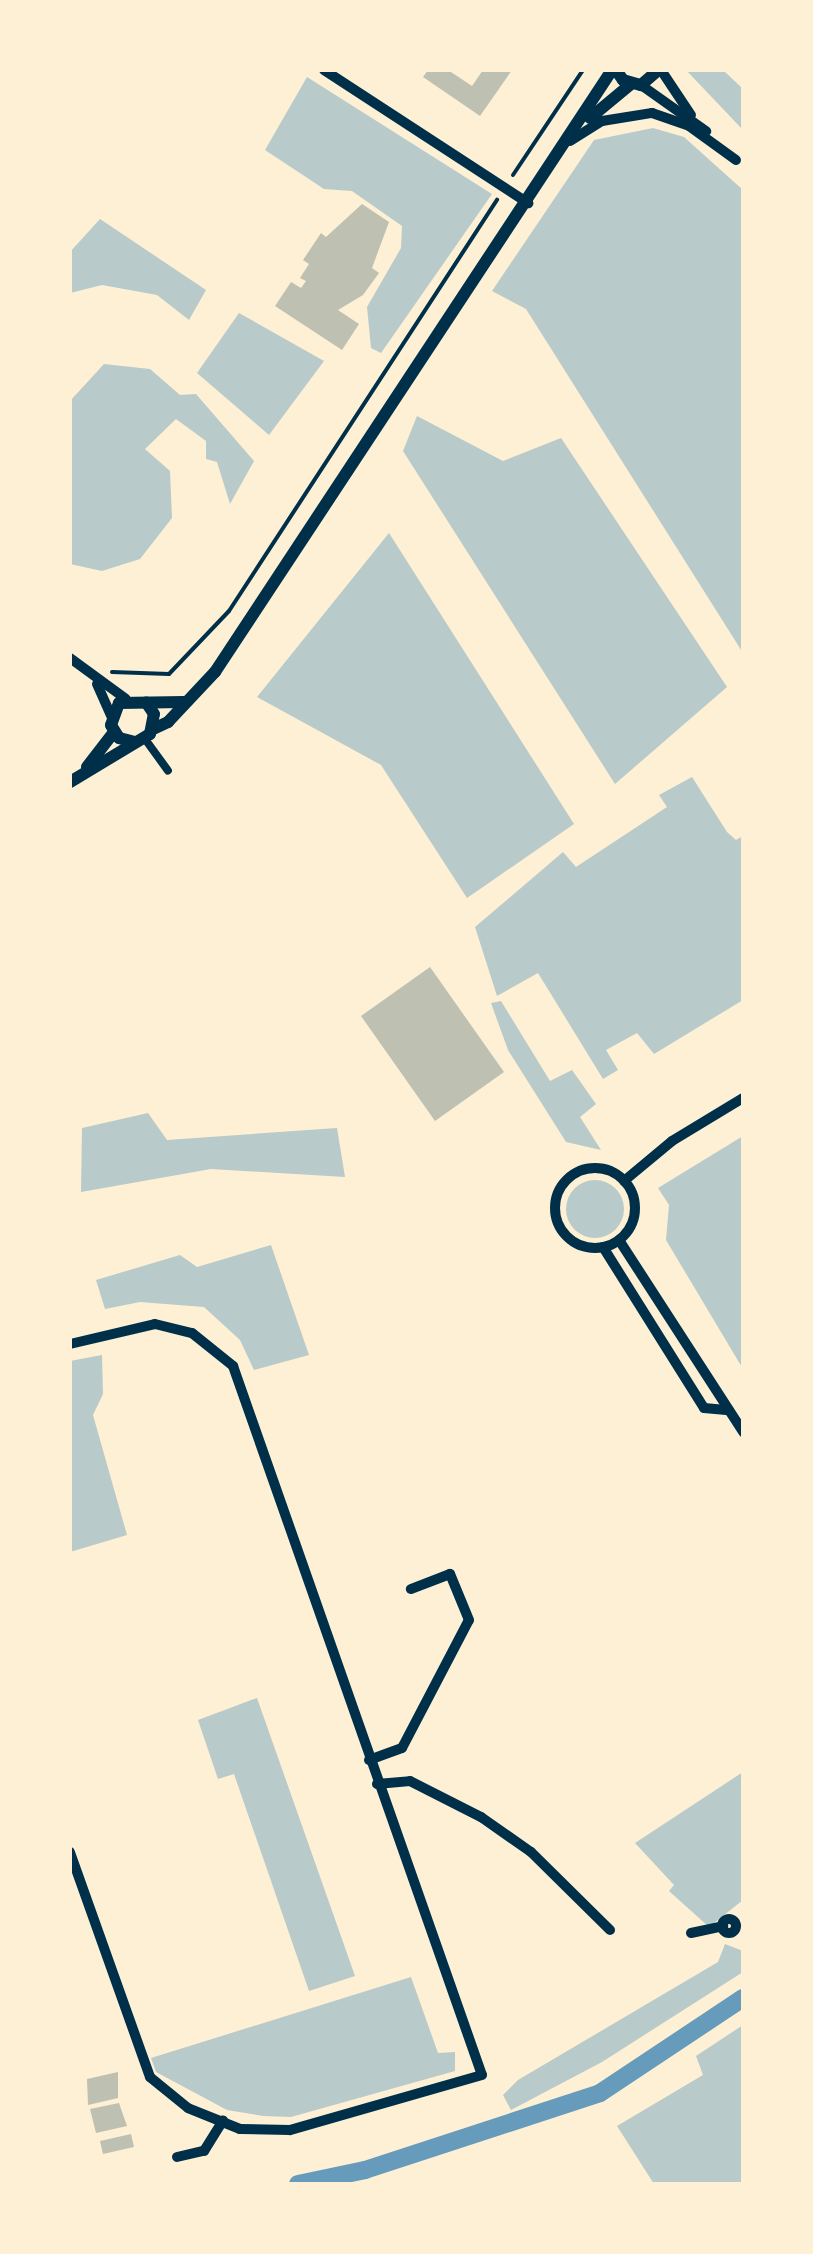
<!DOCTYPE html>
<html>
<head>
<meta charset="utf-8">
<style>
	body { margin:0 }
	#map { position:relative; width:813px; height:2254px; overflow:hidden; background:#fdf0d5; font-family:"Source Sans 3",sans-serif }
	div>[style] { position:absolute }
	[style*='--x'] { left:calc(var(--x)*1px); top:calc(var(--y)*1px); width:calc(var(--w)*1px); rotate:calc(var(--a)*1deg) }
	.green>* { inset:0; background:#b9caca }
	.round { border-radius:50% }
	.canal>* { height:18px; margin:-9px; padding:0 9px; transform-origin:9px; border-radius:9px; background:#669bbc }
	.building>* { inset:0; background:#bec0b2 }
	.path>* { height:4px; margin:-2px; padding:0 2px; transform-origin:2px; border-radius:2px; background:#003049 }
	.pedestrian>* { height:8px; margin:-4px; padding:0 4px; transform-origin:4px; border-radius:4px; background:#003049 }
	.minor>* { height:10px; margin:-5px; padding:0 5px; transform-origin:5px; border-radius:5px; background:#003049 }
	.minor>.ring { margin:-5px; padding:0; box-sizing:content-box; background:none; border:10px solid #003049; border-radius:50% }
	.tertiary>* { height:12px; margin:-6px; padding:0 6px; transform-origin:6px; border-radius:6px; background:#003049 }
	span { translate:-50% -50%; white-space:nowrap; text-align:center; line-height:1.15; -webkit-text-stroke:9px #fdf0d5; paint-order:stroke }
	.frame { position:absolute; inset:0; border:72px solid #fdf0d5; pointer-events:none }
</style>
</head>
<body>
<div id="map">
	<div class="green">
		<i style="clip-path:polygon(686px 70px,723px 70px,743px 89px,743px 130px)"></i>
		<i style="clip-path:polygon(307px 77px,492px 194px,381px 353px,371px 348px,367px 307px,401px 248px,402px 226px,352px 191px,324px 189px,265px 150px)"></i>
		<i style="clip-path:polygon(653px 128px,684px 137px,743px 190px,743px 653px,526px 309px,492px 291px,594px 140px)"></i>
		<i style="clip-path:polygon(100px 219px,206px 290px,189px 320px,157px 295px,102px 285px,70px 293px,70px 252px)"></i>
		<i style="clip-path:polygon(239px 313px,324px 361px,269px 435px,197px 373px)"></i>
		<i style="clip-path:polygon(104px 364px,150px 369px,180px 395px,196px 394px,254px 461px,230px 504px,217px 462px,206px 459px,206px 441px,176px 419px,145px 449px,170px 471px,172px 518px,140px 559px,102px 571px,70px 564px,70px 401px)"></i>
		<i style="clip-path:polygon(417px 416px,503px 461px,561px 438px,727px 687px,615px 784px,403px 451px)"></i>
		<i style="clip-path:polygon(389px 533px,574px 824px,467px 898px,381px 765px,257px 697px)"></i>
		<i style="clip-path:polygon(692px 777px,727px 832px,736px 840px,743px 836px,743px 1000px,654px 1054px,637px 1033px,606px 1050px,618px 1070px,603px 1079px,538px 973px,497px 996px,475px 927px,563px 852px,576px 867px,667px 807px,659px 795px)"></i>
		<i style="clip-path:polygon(501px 1001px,550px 1081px,572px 1070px,596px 1104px,580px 1117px,601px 1150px,566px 1142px,508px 1050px,491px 1003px)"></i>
		<i style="clip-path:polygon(148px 1113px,167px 1140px,337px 1128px,345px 1177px,211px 1169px,81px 1192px,82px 1128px)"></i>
		<i style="clip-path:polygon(743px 1136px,743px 1369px,666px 1240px,669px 1205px,658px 1188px)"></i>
		<i class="round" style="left:566px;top:1180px;width:58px;height:58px"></i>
		<i style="clip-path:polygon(271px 1245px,309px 1355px,254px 1370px,240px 1340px,204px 1307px,140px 1302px,105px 1309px,96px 1280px,180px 1255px,197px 1267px)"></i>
		<i style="clip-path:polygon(102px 1355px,103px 1394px,93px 1415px,127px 1535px,70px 1552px,70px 1361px)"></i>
		<i style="clip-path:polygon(257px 1698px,355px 1976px,309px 1991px,234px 1774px,218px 1779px,198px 1720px)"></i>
		<i style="clip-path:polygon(743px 1772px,743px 1900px,709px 1927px,669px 1891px,674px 1885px,635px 1843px)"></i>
		<i style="clip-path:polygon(725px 1944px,743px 1951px,743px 1972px,602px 2062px,511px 2110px,503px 2095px,518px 2080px,718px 1962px)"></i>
		<i style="clip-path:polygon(411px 1977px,438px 2053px,455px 2052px,455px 2071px,291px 2117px,263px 2116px,227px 2110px,156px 2072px,151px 2058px)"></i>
		<i style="clip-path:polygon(743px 2025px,743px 2184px,654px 2184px,617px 2126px,703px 2075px,696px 2056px)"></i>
	</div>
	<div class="canal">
		<i style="--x:298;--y:2184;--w:68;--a:-11.8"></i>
		<i style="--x:365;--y:2170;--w:247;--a:-18.1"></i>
		<i style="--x:600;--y:2093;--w:172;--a:-33.6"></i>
	</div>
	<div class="building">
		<i style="clip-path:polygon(428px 70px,448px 70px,472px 86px,483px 70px,512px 70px,480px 116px,423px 77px)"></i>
		<i style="clip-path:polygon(362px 204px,389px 222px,372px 268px,379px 273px,363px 295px,338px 310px,359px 324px,342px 350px,275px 306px,291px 282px,301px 288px,306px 281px,300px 278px,309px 264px,303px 260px,321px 233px,326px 237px)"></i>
		<i style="clip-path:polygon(430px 967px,504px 1072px,435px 1121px,361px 1016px)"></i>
		<i style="clip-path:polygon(118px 2072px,118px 2098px,88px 2105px,87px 2079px)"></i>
		<i style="clip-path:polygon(119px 2103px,127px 2126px,96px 2133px,90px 2109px)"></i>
		<i style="clip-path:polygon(131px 2134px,134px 2147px,103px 2154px,100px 2141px)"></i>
	</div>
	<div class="path">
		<i style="--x:513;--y:175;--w:126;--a:-56.3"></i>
		<i style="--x:112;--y:672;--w:57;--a:2"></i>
		<i style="--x:169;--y:674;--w:87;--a:-46.4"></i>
		<i style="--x:229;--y:611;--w:491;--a:-56.9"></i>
	</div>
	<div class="pedestrian">
		<i style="--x:145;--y:739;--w:39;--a:54"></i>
	</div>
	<div class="minor">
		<i style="--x:324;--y:70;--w:244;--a:33.1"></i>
		<i style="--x:661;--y:70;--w:54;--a:56.3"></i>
		<i style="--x:641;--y:85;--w:80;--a:35.3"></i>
		<i style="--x:570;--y:141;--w:38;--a:-32"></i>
		<i style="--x:602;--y:121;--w:51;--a:-9.1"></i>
		<i style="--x:652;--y:113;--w:39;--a:19"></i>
		<i style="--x:689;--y:126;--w:58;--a:35.9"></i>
		<i style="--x:70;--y:658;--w:69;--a:36.2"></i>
		<i style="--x:97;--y:684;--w:35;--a:66"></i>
		<i class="ring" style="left:555px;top:1168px;width:70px;height:70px"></i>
		<i style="--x:624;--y:1181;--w:62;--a:-39.8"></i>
		<i style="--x:672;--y:1141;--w:83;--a:-31.2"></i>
		<i style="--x:619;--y:1240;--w:229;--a:57.1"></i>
		<i style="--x:603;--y:1247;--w:190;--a:57.9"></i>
		<i style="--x:704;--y:1408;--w:25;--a:5"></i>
		<i style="--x:70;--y:1344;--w:87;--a:-13.2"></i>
		<i style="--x:155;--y:1324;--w:38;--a:14"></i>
		<i style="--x:192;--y:1333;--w:53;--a:38.8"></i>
		<i style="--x:233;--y:1366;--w:751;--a:70.65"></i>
		<i style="--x:482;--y:2075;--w:200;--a:164"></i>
		<i style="--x:290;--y:2130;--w:50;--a:-178.9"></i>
		<i style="--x:240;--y:2129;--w:56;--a:-158"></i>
		<i style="--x:188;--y:2108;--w:49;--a:-140.8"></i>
		<i style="--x:150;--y:2077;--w:239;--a:-109.6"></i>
		<i style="--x:369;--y:1760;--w:35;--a:-20"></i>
		<i style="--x:402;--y:1748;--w:144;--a:-62.4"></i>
		<i style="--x:469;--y:1620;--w:50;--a:-112.4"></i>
		<i style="--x:450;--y:1574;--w:42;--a:159"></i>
		<i style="--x:377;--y:1784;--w:33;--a:-5"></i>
		<i style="--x:410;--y:1781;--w:80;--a:26.9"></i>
		<i style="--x:481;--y:1817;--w:61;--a:35"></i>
		<i style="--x:531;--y:1852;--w:111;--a:44.6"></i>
		<i class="ring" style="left:722px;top:1919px;width:4px;height:4px"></i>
		<i style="--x:691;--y:1933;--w:33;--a:-12"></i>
		<i style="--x:177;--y:2157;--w:28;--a:-13"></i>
		<i style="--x:204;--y:2151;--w:36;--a:-58"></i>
	</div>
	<div class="tertiary">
		<i style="--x:616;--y:70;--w:12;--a:55"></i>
		<i style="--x:623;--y:80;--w:19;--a:16"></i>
		<i style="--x:641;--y:85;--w:23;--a:-41"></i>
		<i style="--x:590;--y:118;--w:53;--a:-39.7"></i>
		<i style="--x:153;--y:729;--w:17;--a:-25"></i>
		<i style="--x:168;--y:722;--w:69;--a:-46.8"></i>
		<i style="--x:215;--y:672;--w:721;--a:-56.6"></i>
		<i style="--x:135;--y:742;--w:16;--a:-166"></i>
		<i style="--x:119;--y:738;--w:15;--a:-122"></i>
		<i style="--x:111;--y:725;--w:23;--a:-70"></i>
		<i style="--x:119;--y:703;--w:65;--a:-0.9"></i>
		<i style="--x:87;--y:767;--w:44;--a:-52.4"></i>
		<i style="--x:70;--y:782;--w:93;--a:-31"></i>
		<i style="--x:150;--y:734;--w:20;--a:-79"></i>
		<i style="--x:154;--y:714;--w:14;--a:-124"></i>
	</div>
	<div class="frame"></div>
</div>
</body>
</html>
